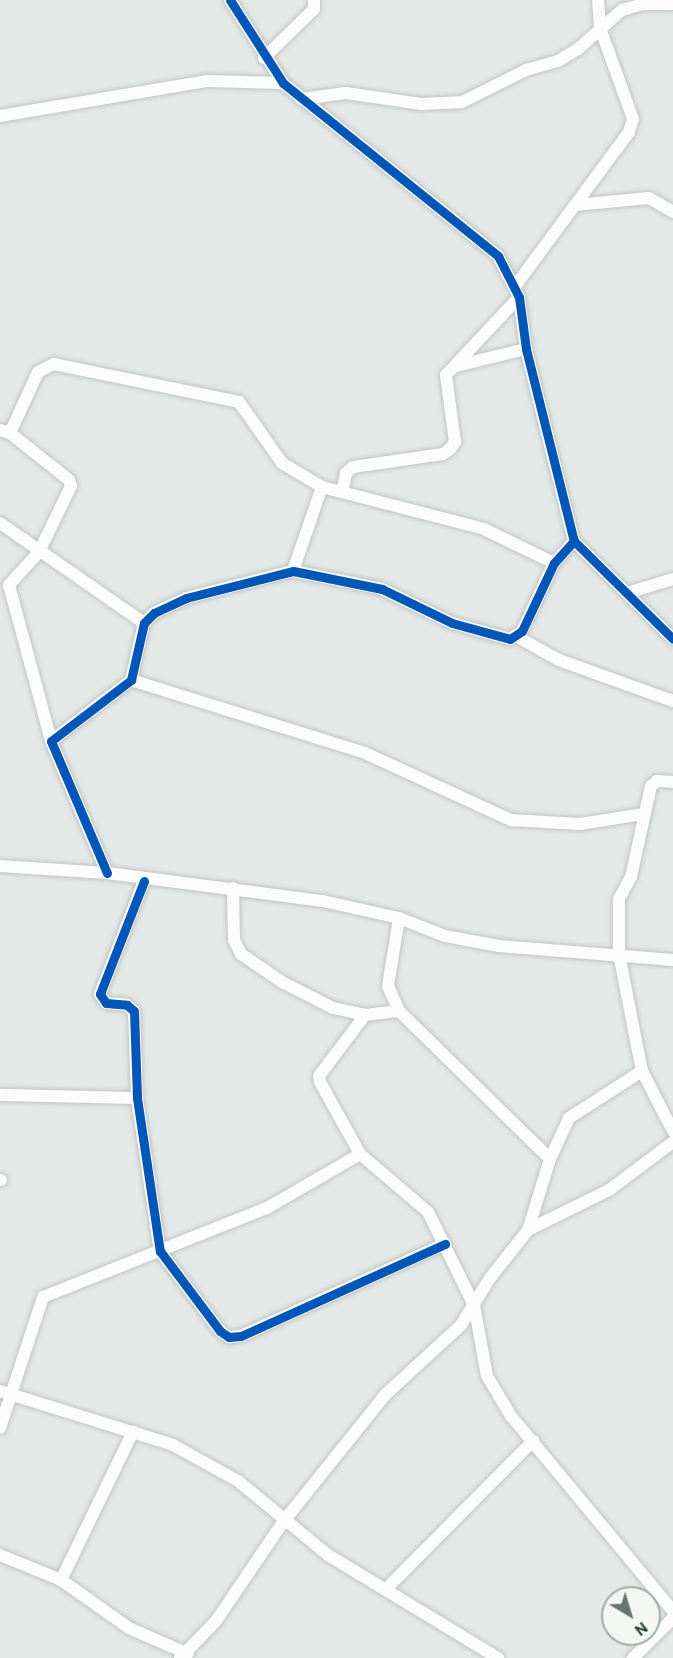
<!DOCTYPE html>
<html>
<head>
<meta charset="utf-8">
<style>
	body { margin:0 }
	#map { position:relative; width:673px; height:1658px; overflow:hidden; background:#e4e8e6; font-family:Cabin,sans-serif }
	div>[style] { position:absolute }
	[style*='--x'] { left:calc(var(--x)*1px); top:calc(var(--y)*1px); width:calc(var(--w)*1px); rotate:calc(var(--a)*1deg) }
	.roads { filter:drop-shadow(0 0 2px #c1c5c3) drop-shadow(0 0 2px #c1c5c3) }
	.street>* { height:12px; margin:-6px; padding:0 6px; transform-origin:6px; border-radius:6px; background:#fbfcfb }
	.cycleway>* { height:9px; margin:-4.5px; padding:0 4.5px; transform-origin:4.5px; border-radius:4.5px; background:#0057b8 }
	span { translate:-50% -50%; white-space:nowrap; text-align:center; line-height:1.15; -webkit-text-stroke:4.5px #f2f7f4; paint-order:stroke }
	.north { position:absolute; left:601px; top:1586px; width:60px; height:60px; box-sizing:border-box; background:#f2f7f4; border:2px solid #a0aba6; border-radius:50%; rotate:142deg; font-size:16px; font-weight:700; line-height:24px; text-align:center; color:#243930 }
	.north::after { content:''; display:block; margin:auto; width:21px; height:27px; background:#677670; clip-path:polygon(50% 0,100% 100%,50% 72%,0 100%) }
</style>
</head>
<body>
<div id="map">
	<div class="roads">
		<div class="street">
			<i style="--x:230;--y:0;--w:98;--a:57.4"></i>
			<i style="--x:283;--y:83;--w:276;--a:38.8"></i>
			<i style="--x:498;--y:256;--w:46;--a:62.9"></i>
			<i style="--x:519;--y:297;--w:52;--a:82.3"></i>
			<i style="--x:526;--y:349;--w:198;--a:76"></i>
			<i style="--x:574;--y:541;--w:139;--a:44.7"></i>
			<i style="--x:264;--y:58;--w:70;--a:-44.4"></i>
			<i style="--x:314;--y:9;--w:9;--a:-90"></i>
			<i style="--x:301;--y:99;--w:45;--a:-7.6"></i>
			<i style="--x:346;--y:93;--w:76;--a:8.3"></i>
			<i style="--x:421;--y:104;--w:41;--a:-2.8"></i>
			<i style="--x:462;--y:102;--w:72;--a:-26.6"></i>
			<i style="--x:526;--y:70;--w:33;--a:-16"></i>
			<i style="--x:558;--y:61;--w:23;--a:-31"></i>
			<i style="--x:578;--y:49;--w:59;--a:-41.6"></i>
			<i style="--x:622;--y:10;--w:22;--a:-16"></i>
			<i style="--x:643;--y:4;--w:30;--a:0"></i>
			<i style="--x:0;--y:116;--w:209;--a:-9.6"></i>
			<i style="--x:206;--y:81;--w:77;--a:1.5"></i>
			<i style="--x:575;--y:205;--w:91;--a:-53.5"></i>
			<i style="--x:629;--y:132;--w:14;--a:-73"></i>
			<i style="--x:633;--y:119;--w:97;--a:-109.9"></i>
			<i style="--x:600;--y:28;--w:28;--a:-94"></i>
			<i style="--x:516;--y:285;--w:99;--a:-53.6"></i>
			<i style="--x:575;--y:205;--w:74;--a:-5.4"></i>
			<i style="--x:649;--y:198;--w:28;--a:30"></i>
			<i style="--x:456;--y:366;--w:72;--a:-13.7"></i>
			<i style="--x:0;--y:430;--w:10;--a:17"></i>
			<i style="--x:10;--y:433;--w:75;--a:38.5"></i>
			<i style="--x:69;--y:480;--w:6;--a:72"></i>
			<i style="--x:71;--y:486;--w:73;--a:115.9"></i>
			<i style="--x:39;--y:552;--w:45;--a:132.3"></i>
			<i style="--x:9;--y:585;--w:162;--a:74.9"></i>
			<i style="--x:10;--y:433;--w:67;--a:-65.3"></i>
			<i style="--x:38;--y:372;--w:18;--a:-27"></i>
			<i style="--x:54;--y:364;--w:189;--a:11.6"></i>
			<i style="--x:239;--y:402;--w:75;--a:54.8"></i>
			<i style="--x:282;--y:463;--w:47;--a:31"></i>
			<i style="--x:322;--y:487;--w:167;--a:14.5"></i>
			<i style="--x:484;--y:529;--w:78;--a:25.9"></i>
			<i style="--x:342;--y:492;--w:19;--a:-78"></i>
			<i style="--x:346;--y:473;--w:9;--a:-41"></i>
			<i style="--x:353;--y:467;--w:91;--a:-8.2"></i>
			<i style="--x:443;--y:454;--w:9;--a:-36"></i>
			<i style="--x:450;--y:449;--w:9;--a:-54"></i>
			<i style="--x:455;--y:442;--w:68;--a:-97.7"></i>
			<i style="--x:446;--y:375;--w:107;--a:-46.9"></i>
			<i style="--x:0;--y:523;--w:175;--a:34.8"></i>
			<i style="--x:293;--y:571;--w:89;--a:-71"></i>
			<i style="--x:627;--y:593;--w:48;--a:-16.9"></i>
			<i style="--x:516;--y:636;--w:49;--a:29.2"></i>
			<i style="--x:559;--y:660;--w:121;--a:19.8"></i>
			<i style="--x:131;--y:680;--w:245;--a:17.3"></i>
			<i style="--x:365;--y:753;--w:161;--a:24.7"></i>
			<i style="--x:511;--y:820;--w:69;--a:3.3"></i>
			<i style="--x:580;--y:824;--w:65;--a:-8.9"></i>
			<i style="--x:673;--y:782;--w:16;--a:-176"></i>
			<i style="--x:657;--y:781;--w:8;--a:140"></i>
			<i style="--x:651;--y:786;--w:93;--a:102.4"></i>
			<i style="--x:631;--y:877;--w:25;--a:119"></i>
			<i style="--x:619;--y:899;--w:55;--a:90"></i>
			<i style="--x:619;--y:954;--w:119;--a:78.9"></i>
			<i style="--x:642;--y:1071;--w:68;--a:62.7"></i>
			<i style="--x:0;--y:866;--w:107;--a:3.7"></i>
			<i style="--x:107;--y:873;--w:218;--a:7.4"></i>
			<i style="--x:323;--y:901;--w:78;--a:12.6"></i>
			<i style="--x:399;--y:918;--w:49;--a:21.4"></i>
			<i style="--x:445;--y:936;--w:55;--a:10.5"></i>
			<i style="--x:499;--y:946;--w:175;--a:4.6"></i>
			<i style="--x:107;--y:873;--w:143;--a:-113"></i>
			<i style="--x:51;--y:741;--w:101;--a:-37.3"></i>
			<i style="--x:131;--y:680;--w:58;--a:-77.2"></i>
			<i style="--x:144;--y:623;--w:14;--a:-45"></i>
			<i style="--x:154;--y:613;--w:35;--a:-25"></i>
			<i style="--x:186;--y:598;--w:110;--a:-14.2"></i>
			<i style="--x:293;--y:571;--w:91;--a:11.4"></i>
			<i style="--x:382;--y:589;--w:78;--a:25.9"></i>
			<i style="--x:452;--y:623;--w:60;--a:15.4"></i>
			<i style="--x:510;--y:639;--w:14;--a:-34"></i>
			<i style="--x:522;--y:631;--w:75;--a:-64.8"></i>
			<i style="--x:554;--y:563;--w:30;--a:-48"></i>
			<i style="--x:144;--y:881;--w:121;--a:111.3"></i>
			<i style="--x:100;--y:994;--w:11;--a:56"></i>
			<i style="--x:106;--y:1003;--w:21;--a:5"></i>
			<i style="--x:127;--y:1005;--w:9;--a:41"></i>
			<i style="--x:134;--y:1011;--w:87;--a:88"></i>
			<i style="--x:137;--y:1098;--w:155;--a:81.5"></i>
			<i style="--x:160;--y:1251;--w:100;--a:53.1"></i>
			<i style="--x:220;--y:1331;--w:11;--a:34"></i>
			<i style="--x:229;--y:1337;--w:12;--a:-5"></i>
			<i style="--x:241;--y:1336;--w:224;--a:-24.3"></i>
			<i style="--x:233;--y:888;--w:52;--a:88.9"></i>
			<i style="--x:234;--y:940;--w:16;--a:63"></i>
			<i style="--x:241;--y:954;--w:50;--a:34.3"></i>
			<i style="--x:282;--y:982;--w:57;--a:27"></i>
			<i style="--x:333;--y:1008;--w:33;--a:12"></i>
			<i style="--x:365;--y:1015;--w:34;--a:-7"></i>
			<i style="--x:399;--y:918;--w:69;--a:99.2"></i>
			<i style="--x:388;--y:986;--w:27;--a:66"></i>
			<i style="--x:399;--y:1011;--w:211;--a:44.4"></i>
			<i style="--x:365;--y:1015;--w:76;--a:127"></i>
			<i style="--x:319;--y:1076;--w:6;--a:81"></i>
			<i style="--x:320;--y:1082;--w:82;--a:60.9"></i>
			<i style="--x:360;--y:1154;--w:89;--a:40.5"></i>
			<i style="--x:428;--y:1212;--w:104;--a:63.7"></i>
			<i style="--x:474;--y:1305;--w:72;--a:79.6"></i>
			<i style="--x:487;--y:1376;--w:47;--a:59"></i>
			<i style="--x:511;--y:1416;--w:254;--a:50.3"></i>
			<i style="--x:0;--y:1095;--w:137;--a:1.3"></i>
			<i style="--x:0;--y:1180;--w:1;--a:0"></i>
			<i style="--x:528;--y:1230;--w:74;--a:-72.8"></i>
			<i style="--x:550;--y:1159;--w:45;--a:-65.1"></i>
			<i style="--x:569;--y:1118;--w:87;--a:-32.8"></i>
			<i style="--x:0;--y:1391;--w:181;--a:17.3"></i>
			<i style="--x:173;--y:1445;--w:74;--a:29"></i>
			<i style="--x:238;--y:1481;--w:117;--a:39.4"></i>
			<i style="--x:328;--y:1555;--w:199;--a:31.2"></i>
			<i style="--x:0;--y:1428;--w:138;--a:-71.8"></i>
			<i style="--x:43;--y:1297;--w:241;--a:-21.7"></i>
			<i style="--x:267;--y:1208;--w:108;--a:-30.1"></i>
			<i style="--x:0;--y:1555;--w:66;--a:22.3"></i>
			<i style="--x:61;--y:1580;--w:83;--a:35.2"></i>
			<i style="--x:129;--y:1628;--w:64;--a:23.8"></i>
			<i style="--x:61;--y:1580;--w:165;--a:-64.1"></i>
			<i style="--x:386;--y:1589;--w:209;--a:-45.2"></i>
			<i style="--x:180;--y:1658;--w:52;--a:-45.8"></i>
			<i style="--x:216;--y:1621;--w:120;--a:-55.9"></i>
			<i style="--x:283;--y:1522;--w:163;--a:-51.2"></i>
			<i style="--x:385;--y:1395;--w:103;--a:-42.6"></i>
			<i style="--x:461;--y:1325;--w:55;--a:-58.3"></i>
			<i style="--x:490;--y:1278;--w:61;--a:-51.6"></i>
			<i style="--x:528;--y:1230;--w:90;--a:-26.3"></i>
			<i style="--x:609;--y:1190;--w:80;--a:-36.9"></i>
			<i style="--x:633;--y:1658;--w:57;--a:-45"></i>
		</div>
	</div>
	<div class="cycleway">
		<i style="--x:230;--y:0;--w:98;--a:57.4"></i>
		<i style="--x:283;--y:83;--w:276;--a:38.8"></i>
		<i style="--x:498;--y:256;--w:46;--a:62.9"></i>
		<i style="--x:519;--y:297;--w:52;--a:82.3"></i>
		<i style="--x:526;--y:349;--w:198;--a:76"></i>
		<i style="--x:574;--y:541;--w:139;--a:44.7"></i>
		<i style="--x:107;--y:873;--w:143;--a:-113"></i>
		<i style="--x:51;--y:741;--w:101;--a:-37.3"></i>
		<i style="--x:131;--y:680;--w:58;--a:-77.2"></i>
		<i style="--x:144;--y:623;--w:14;--a:-45"></i>
		<i style="--x:154;--y:613;--w:35;--a:-25"></i>
		<i style="--x:186;--y:598;--w:110;--a:-14.2"></i>
		<i style="--x:293;--y:571;--w:91;--a:11.4"></i>
		<i style="--x:382;--y:589;--w:78;--a:25.9"></i>
		<i style="--x:452;--y:623;--w:60;--a:15.4"></i>
		<i style="--x:510;--y:639;--w:14;--a:-34"></i>
		<i style="--x:522;--y:631;--w:75;--a:-64.8"></i>
		<i style="--x:554;--y:563;--w:30;--a:-48"></i>
		<i style="--x:144;--y:881;--w:121;--a:111.3"></i>
		<i style="--x:100;--y:994;--w:11;--a:56"></i>
		<i style="--x:106;--y:1003;--w:21;--a:5"></i>
		<i style="--x:127;--y:1005;--w:9;--a:41"></i>
		<i style="--x:134;--y:1011;--w:87;--a:88"></i>
		<i style="--x:137;--y:1098;--w:155;--a:81.5"></i>
		<i style="--x:160;--y:1251;--w:100;--a:53.1"></i>
		<i style="--x:220;--y:1331;--w:11;--a:34"></i>
		<i style="--x:229;--y:1337;--w:12;--a:-5"></i>
		<i style="--x:241;--y:1336;--w:224;--a:-24.3"></i>
	</div>
	<div class="north">N</div>
</div>
</body>
</html>
